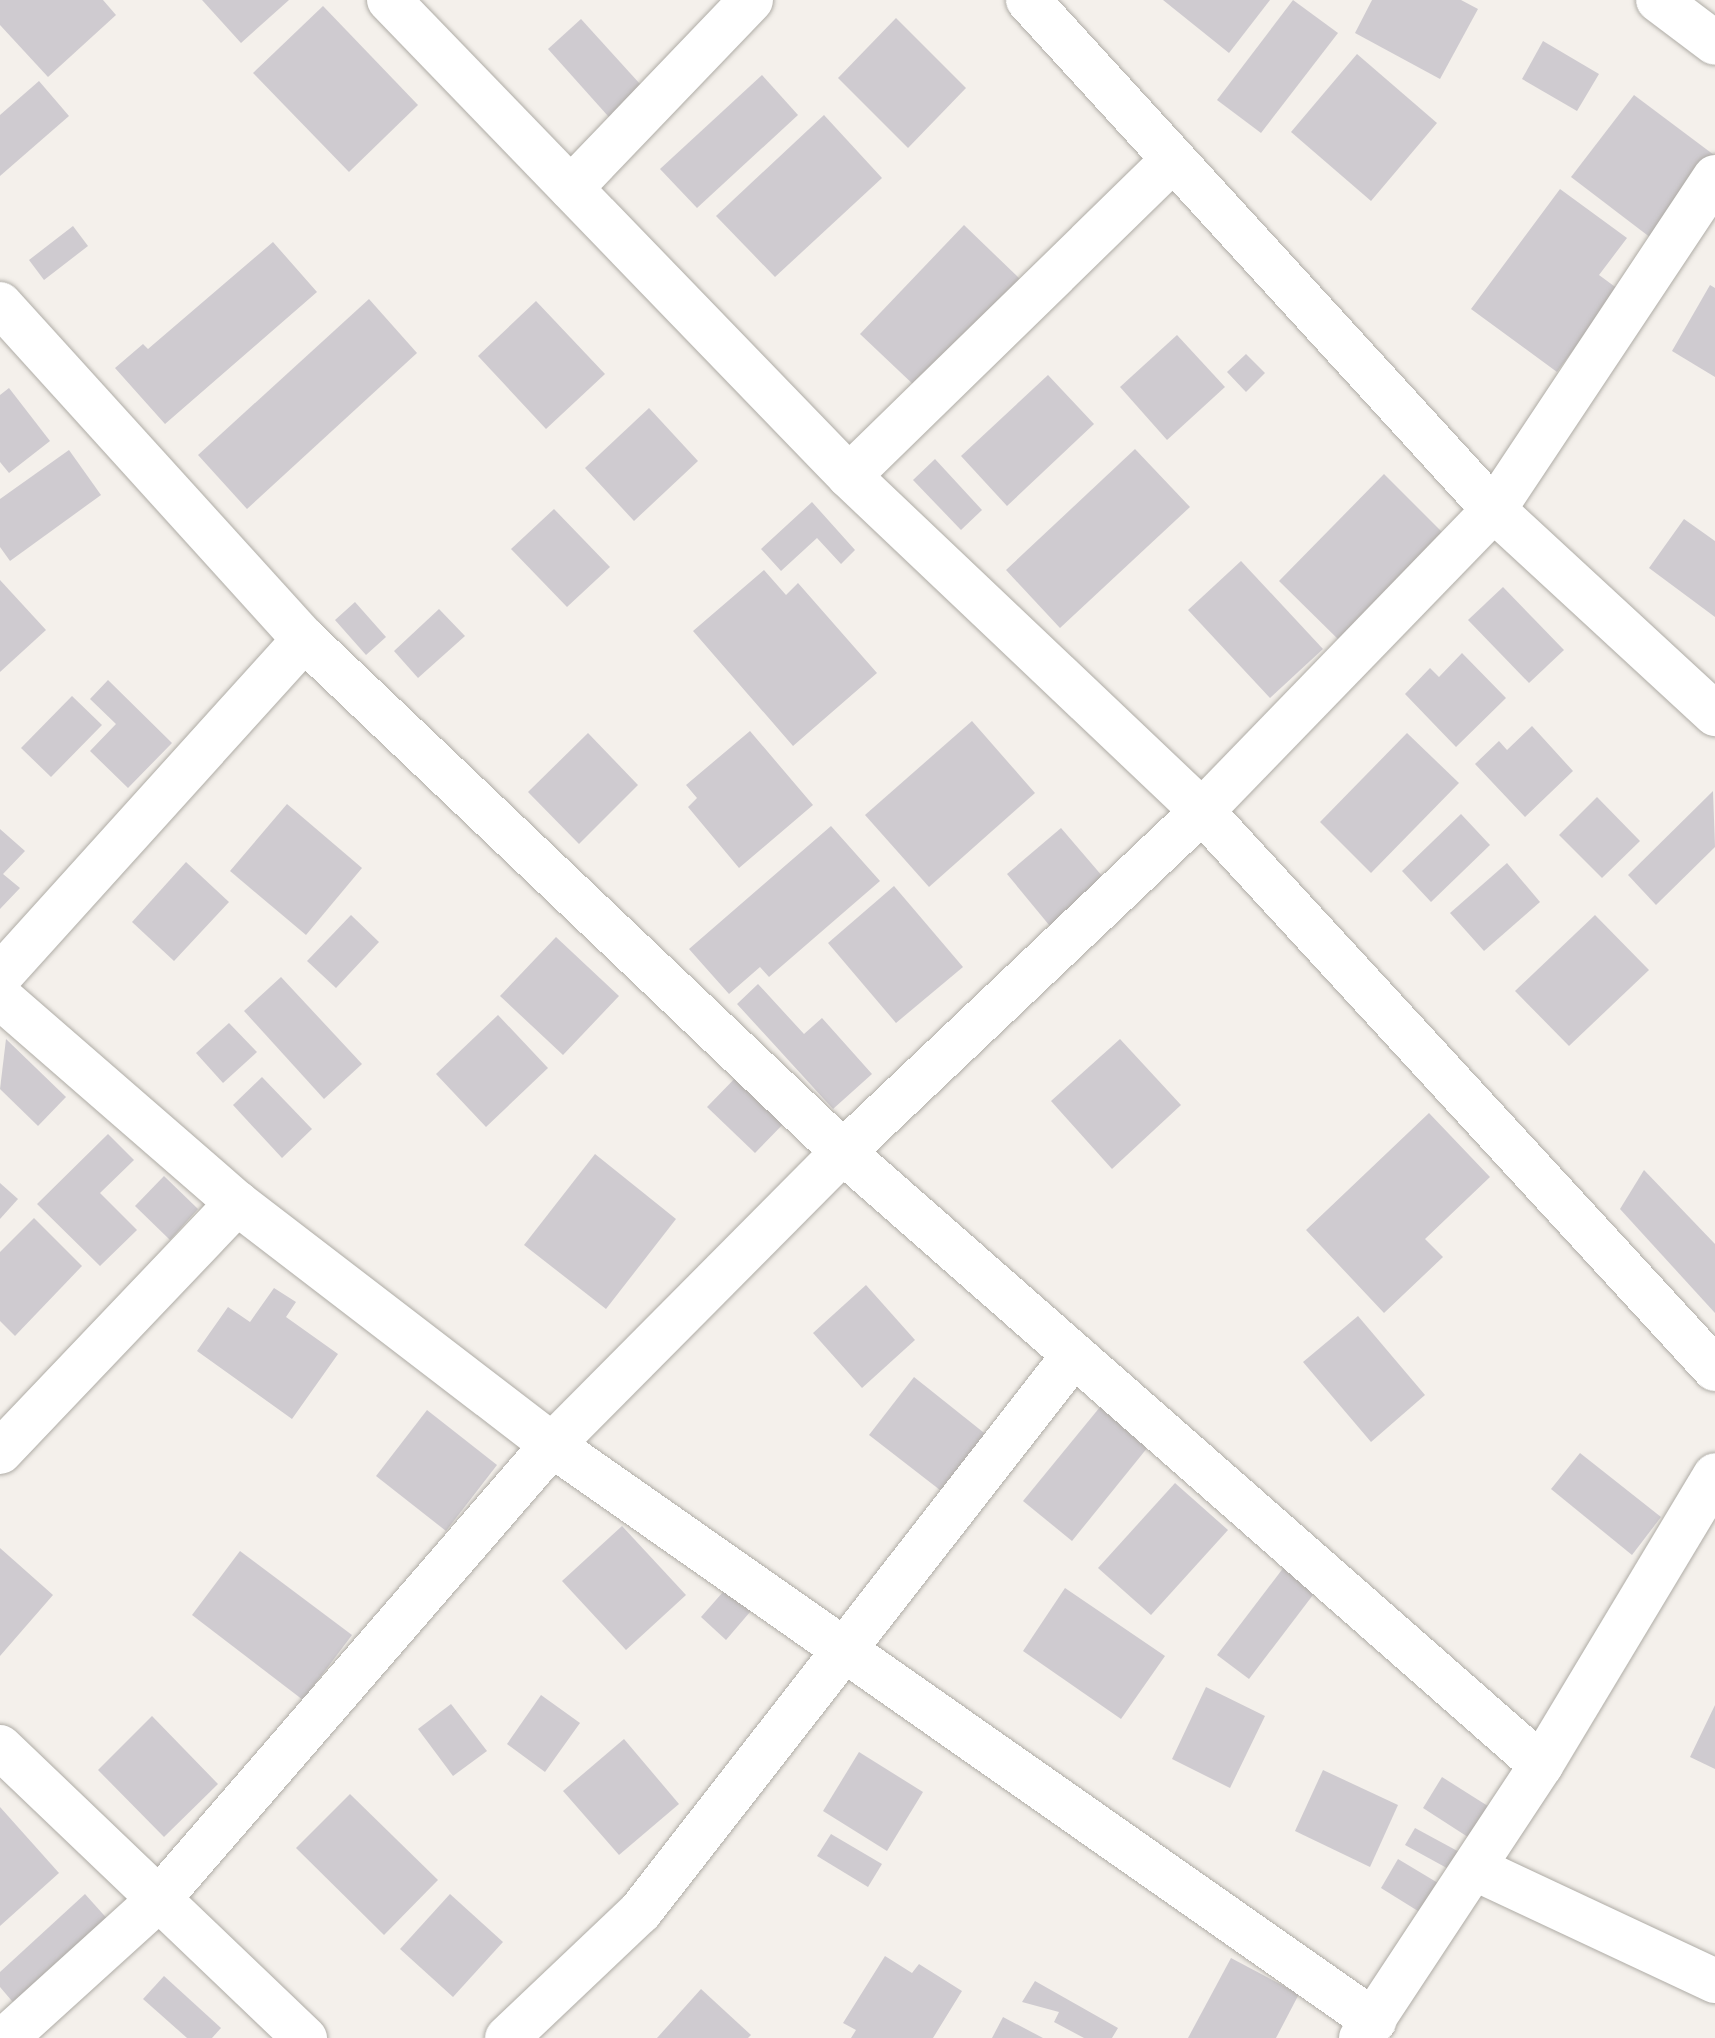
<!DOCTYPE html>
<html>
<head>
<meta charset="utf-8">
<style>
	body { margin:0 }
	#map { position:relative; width:1715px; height:2038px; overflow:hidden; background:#f4f0eb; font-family:"PT Sans",sans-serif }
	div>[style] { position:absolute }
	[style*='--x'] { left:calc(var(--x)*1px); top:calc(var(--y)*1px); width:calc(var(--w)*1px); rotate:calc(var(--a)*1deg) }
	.building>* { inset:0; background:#cfcbd0 }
	.roads { filter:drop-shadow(0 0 2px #afaca6) drop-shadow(0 0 2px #afaca6) }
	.minor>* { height:44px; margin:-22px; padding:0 22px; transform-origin:22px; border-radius:22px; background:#fff }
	span { translate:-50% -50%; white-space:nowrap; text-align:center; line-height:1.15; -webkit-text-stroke:6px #fffefd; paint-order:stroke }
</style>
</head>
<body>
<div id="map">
	<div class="building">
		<i style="clip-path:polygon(0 0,103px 0,116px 15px,48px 77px,0 25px)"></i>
		<i style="clip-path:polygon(202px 0,289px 0,241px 43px)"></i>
		<i style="clip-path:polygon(1163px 0,1270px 0,1229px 53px)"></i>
		<i style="clip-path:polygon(1293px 0,1338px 33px,1261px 133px,1217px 100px)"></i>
		<i style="clip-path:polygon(1372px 0,1461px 0,1478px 9px,1440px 79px,1355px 33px)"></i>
		<i style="clip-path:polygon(323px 6px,418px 105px,349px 172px,253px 73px)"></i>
		<i style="clip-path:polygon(896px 18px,966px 88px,908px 148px,838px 78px)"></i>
		<i style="clip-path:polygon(581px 19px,650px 95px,616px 125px,548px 49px)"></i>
		<i style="clip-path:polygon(1543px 41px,1599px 74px,1577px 111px,1522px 79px)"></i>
		<i style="clip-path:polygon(1357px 54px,1437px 123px,1371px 201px,1291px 132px)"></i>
		<i style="clip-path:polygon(762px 75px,798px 115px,697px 208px,660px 169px)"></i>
		<i style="clip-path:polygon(39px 81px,69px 116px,0 176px,0 115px)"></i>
		<i style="clip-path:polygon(1634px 95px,1714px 155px,1651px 238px,1571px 177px)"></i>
		<i style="clip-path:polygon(824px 115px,882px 178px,775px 277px,716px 216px)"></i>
		<i style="clip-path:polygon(1560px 189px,1627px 238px,1599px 275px,1618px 289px,1557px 372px,1471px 309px)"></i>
		<i style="clip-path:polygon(964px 225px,1020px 279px,917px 388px,860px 334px)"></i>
		<i style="clip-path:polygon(73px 226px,88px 246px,44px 280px,29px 260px)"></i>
		<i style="clip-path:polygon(273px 242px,317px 292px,165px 424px,115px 368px,143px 344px,148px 349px)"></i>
		<i style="clip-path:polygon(1710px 285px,1715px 288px,1715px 377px,1672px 351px)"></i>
		<i style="clip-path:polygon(369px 299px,417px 353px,247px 509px,198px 455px)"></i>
		<i style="clip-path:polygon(536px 301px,605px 374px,546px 429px,478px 356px)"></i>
		<i style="clip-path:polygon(1177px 335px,1225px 387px,1167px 440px,1120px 387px)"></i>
		<i style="clip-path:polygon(1246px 354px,1265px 373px,1246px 392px,1227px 372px)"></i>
		<i style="clip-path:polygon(1048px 375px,1094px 424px,1007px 506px,961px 456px)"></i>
		<i style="clip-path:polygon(9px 388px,50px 441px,9px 473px,0 462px,0 395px)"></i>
		<i style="clip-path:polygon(649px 408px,698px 461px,634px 521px,585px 468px)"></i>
		<i style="clip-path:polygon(1135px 449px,1190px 507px,1060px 628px,1006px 570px)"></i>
		<i style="clip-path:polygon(69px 450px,101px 495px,10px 561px,0 547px,0 499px)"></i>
		<i style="clip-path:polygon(935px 459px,982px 510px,961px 530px,913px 480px)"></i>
		<i style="clip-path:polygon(1384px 474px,1452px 542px,1347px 648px,1279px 581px)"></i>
		<i style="clip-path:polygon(812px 502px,855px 550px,841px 564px,817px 538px,781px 571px,761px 549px)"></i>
		<i style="clip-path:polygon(554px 509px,610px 567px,567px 607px,511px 549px)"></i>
		<i style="clip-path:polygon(1684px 519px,1715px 541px,1715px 617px,1649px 568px)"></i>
		<i style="clip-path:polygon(1241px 561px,1323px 649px,1270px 698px,1188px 610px)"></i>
		<i style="clip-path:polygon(764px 570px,786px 595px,798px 583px,877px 673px,793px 746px,693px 631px)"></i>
		<i style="clip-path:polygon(0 580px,46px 630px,0 672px)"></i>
		<i style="clip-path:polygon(1503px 587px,1564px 650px,1529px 683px,1468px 620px)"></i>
		<i style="clip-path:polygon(355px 602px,386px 637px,366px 655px,335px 620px)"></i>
		<i style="clip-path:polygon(439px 609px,465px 636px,418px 678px,394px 651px)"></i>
		<i style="clip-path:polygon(1462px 653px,1506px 698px,1456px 747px,1405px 694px,1430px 668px,1439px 677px)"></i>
		<i style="clip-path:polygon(108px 680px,172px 743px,128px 788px,90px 751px,116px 724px,90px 699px)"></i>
		<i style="clip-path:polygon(72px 696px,102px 725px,51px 777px,21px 748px)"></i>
		<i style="clip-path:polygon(972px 721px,1035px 793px,929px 887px,865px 815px)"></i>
		<i style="clip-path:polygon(1532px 726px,1573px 771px,1525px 817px,1475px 764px,1499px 741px,1507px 750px)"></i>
		<i style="clip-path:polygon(750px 731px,813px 805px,739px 868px,688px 807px,697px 798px,686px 785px)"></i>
		<i style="clip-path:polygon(588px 733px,638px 785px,579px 844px,528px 792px)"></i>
		<i style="clip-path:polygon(1407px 733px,1459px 783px,1371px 873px,1320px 822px)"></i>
		<i style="clip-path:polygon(1713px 791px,1715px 847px,1656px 905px,1628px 875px)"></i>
		<i style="clip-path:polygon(1597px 797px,1640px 841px,1602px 878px,1559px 835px)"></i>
		<i style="clip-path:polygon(287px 804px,362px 868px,306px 935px,230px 871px)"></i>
		<i style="clip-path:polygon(1461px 814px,1490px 845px,1431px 902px,1402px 871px)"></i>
		<i style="clip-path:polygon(831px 826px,880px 881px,769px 977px,760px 967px,729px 994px,689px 949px)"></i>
		<i style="clip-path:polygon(1061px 828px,1109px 884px,1054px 931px,1007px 874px)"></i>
		<i style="clip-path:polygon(0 829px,25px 851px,3px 874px,20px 888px,0 909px)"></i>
		<i style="clip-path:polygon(186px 862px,229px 902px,174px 961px,132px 922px)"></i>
		<i style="clip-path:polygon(1507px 863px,1540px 902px,1484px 951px,1450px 913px)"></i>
		<i style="clip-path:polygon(894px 886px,963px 967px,896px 1023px,828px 943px)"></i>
		<i style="clip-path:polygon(351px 915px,379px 942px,336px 988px,307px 961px)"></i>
		<i style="clip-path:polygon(1595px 915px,1649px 970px,1569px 1046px,1515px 991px)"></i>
		<i style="clip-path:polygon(556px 937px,619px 996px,563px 1055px,500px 996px)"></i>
		<i style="clip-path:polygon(281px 977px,362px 1064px,324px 1099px,244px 1011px)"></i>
		<i style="clip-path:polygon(758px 984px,804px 1034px,822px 1018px,872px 1074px,833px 1109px,737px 1004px)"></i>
		<i style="clip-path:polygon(498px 1015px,548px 1068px,486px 1127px,436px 1074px)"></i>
		<i style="clip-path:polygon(229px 1023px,257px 1052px,223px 1083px,196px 1053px)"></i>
		<i style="clip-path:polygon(6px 1039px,66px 1097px,38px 1126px,0 1089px)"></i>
		<i style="clip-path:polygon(1120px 1039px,1181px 1105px,1112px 1169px,1051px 1101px)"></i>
		<i style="clip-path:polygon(742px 1071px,790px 1117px,755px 1153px,707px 1107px)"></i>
		<i style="clip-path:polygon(262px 1077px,312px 1129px,282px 1158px,233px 1105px)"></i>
		<i style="clip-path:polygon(1429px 1113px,1490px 1177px,1425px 1239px,1443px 1257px,1384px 1313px,1306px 1230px)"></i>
		<i style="clip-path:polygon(108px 1134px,134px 1160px,100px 1193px,137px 1230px,100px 1266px,37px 1204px)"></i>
		<i style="clip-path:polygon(595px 1154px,676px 1219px,606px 1309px,524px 1245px)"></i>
		<i style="clip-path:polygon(1644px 1170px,1715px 1244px,1715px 1313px,1620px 1209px)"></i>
		<i style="clip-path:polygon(164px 1176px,198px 1209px,170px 1240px,135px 1206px)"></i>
		<i style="clip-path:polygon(0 1183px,18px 1199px,0 1219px)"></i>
		<i style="clip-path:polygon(34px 1218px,82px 1266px,15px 1336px,0 1321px,0 1252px)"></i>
		<i style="clip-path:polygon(866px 1285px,915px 1340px,862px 1388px,813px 1333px)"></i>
		<i style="clip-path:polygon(274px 1288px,296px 1302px,286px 1317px,338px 1354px,292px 1419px,197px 1351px,228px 1307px,250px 1322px)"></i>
		<i style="clip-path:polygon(1358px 1316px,1425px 1395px,1371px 1442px,1303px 1362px)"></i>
		<i style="clip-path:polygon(914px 1377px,993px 1440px,949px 1497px,869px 1435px)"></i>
		<i style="clip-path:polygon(1100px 1407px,1148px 1447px,1072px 1541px,1023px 1501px)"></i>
		<i style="clip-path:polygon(427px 1410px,497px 1465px,446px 1531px,376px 1476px)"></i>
		<i style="clip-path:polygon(1580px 1453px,1661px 1517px,1632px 1555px,1551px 1489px)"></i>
		<i style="clip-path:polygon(1175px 1483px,1228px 1530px,1151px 1615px,1098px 1568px)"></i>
		<i style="clip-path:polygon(622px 1526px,686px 1595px,626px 1650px,562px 1581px)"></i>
		<i style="clip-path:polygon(0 1548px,53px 1595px,0 1656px)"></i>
		<i style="clip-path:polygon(240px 1551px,352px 1635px,303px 1700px,192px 1615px)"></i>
		<i style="clip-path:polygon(1284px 1567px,1316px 1591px,1249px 1679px,1217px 1655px)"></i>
		<i style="clip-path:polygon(730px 1584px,756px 1605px,726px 1640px,701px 1617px)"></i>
		<i style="clip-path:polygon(1065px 1588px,1165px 1656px,1121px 1719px,1023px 1651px)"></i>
		<i style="clip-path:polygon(1206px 1687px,1265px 1716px,1230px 1788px,1172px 1759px)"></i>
		<i style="clip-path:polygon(541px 1695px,580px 1723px,545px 1772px,507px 1744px)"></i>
		<i style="clip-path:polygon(451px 1704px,487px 1751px,453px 1776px,418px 1729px)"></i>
		<i style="clip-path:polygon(1715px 1705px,1715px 1769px,1690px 1757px)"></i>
		<i style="clip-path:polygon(152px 1716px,218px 1784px,164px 1837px,98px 1770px)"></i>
		<i style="clip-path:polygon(624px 1739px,679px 1804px,619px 1855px,563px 1791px)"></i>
		<i style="clip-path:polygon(859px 1752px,923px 1792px,887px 1851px,823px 1811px)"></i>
		<i style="clip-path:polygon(1323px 1770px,1398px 1805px,1370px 1867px,1295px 1831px)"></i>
		<i style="clip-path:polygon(1442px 1777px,1491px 1808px,1471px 1839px,1423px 1808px)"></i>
		<i style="clip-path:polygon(350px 1794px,438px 1880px,384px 1935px,296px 1848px)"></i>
		<i style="clip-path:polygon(0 1807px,59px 1873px,0 1926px)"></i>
		<i style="clip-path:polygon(1415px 1828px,1463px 1854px,1454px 1872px,1405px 1845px)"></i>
		<i style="clip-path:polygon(831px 1834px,882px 1864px,868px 1887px,817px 1856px)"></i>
		<i style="clip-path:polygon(1398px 1859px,1443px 1886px,1426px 1916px,1381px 1888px)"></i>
		<i style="clip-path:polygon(85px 1894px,111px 1923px,17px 2007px,0 1987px,0 1972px)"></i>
		<i style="clip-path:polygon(450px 1894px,503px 1942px,453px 1997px,400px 1949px)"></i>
		<i style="clip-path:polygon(885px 1956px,912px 1973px,919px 1964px,962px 1991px,933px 2038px,851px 2038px,856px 2030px,843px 2023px)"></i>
		<i style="clip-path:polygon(1231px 1958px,1299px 1994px,1276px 2038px,1188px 2038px)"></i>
		<i style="clip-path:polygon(164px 1976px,221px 2028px,212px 2038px,187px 2038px,143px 1999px)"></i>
		<i style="clip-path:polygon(1035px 1981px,1118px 2028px,1112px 2038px,1084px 2038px,1054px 2022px,1059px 2012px,1022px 2002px)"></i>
		<i style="clip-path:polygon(701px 1989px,751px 2035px,748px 2038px,657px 2038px)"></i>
		<i style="clip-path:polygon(1003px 2017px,1043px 2038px,992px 2038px)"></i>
	</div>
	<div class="roads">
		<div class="minor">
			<i style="--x:389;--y:0;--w:662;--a:45.98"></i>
			<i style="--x:849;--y:476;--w:487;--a:43.5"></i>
			<i style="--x:1202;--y:811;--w:758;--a:47.41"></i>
			<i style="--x:1658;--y:0;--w:71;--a:37"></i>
			<i style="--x:1715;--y:177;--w:400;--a:123.6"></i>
			<i style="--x:1494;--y:510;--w:301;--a:42.7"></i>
			<i style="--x:571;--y:188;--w:260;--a:-46.2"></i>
			<i style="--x:0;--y:304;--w:452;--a:47.8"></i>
			<i style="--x:304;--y:639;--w:744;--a:43.58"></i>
			<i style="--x:843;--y:1152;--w:929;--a:41.29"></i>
			<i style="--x:849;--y:476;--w:453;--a:-44.3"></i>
			<i style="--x:0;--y:976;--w:454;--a:-47.9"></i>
			<i style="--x:0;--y:997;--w:314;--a:41"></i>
			<i style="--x:237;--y:1203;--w:397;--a:37.5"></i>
			<i style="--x:552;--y:1445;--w:1004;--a:35.02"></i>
			<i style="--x:0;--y:1452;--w:344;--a:-46.4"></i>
			<i style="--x:0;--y:1747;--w:422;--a:43.7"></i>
			<i style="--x:1476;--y:1869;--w:264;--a:25.1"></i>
			<i style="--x:6;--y:2038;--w:205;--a:-42.2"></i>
			<i style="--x:158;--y:1900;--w:602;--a:-49.11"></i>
			<i style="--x:552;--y:1445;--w:413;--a:-45.2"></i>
			<i style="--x:843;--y:1152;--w:495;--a:-43.5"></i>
			<i style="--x:1202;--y:811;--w:419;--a:-45.9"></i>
			<i style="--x:1494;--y:510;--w:691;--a:-132.42"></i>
			<i style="--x:507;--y:2038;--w:183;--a:-43.5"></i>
			<i style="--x:640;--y:1912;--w:706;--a:-52.08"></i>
			<i style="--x:1361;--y:2038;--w:327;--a:-56.6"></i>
			<i style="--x:1541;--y:1765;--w:338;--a:-59"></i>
		</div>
	</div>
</div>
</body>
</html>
